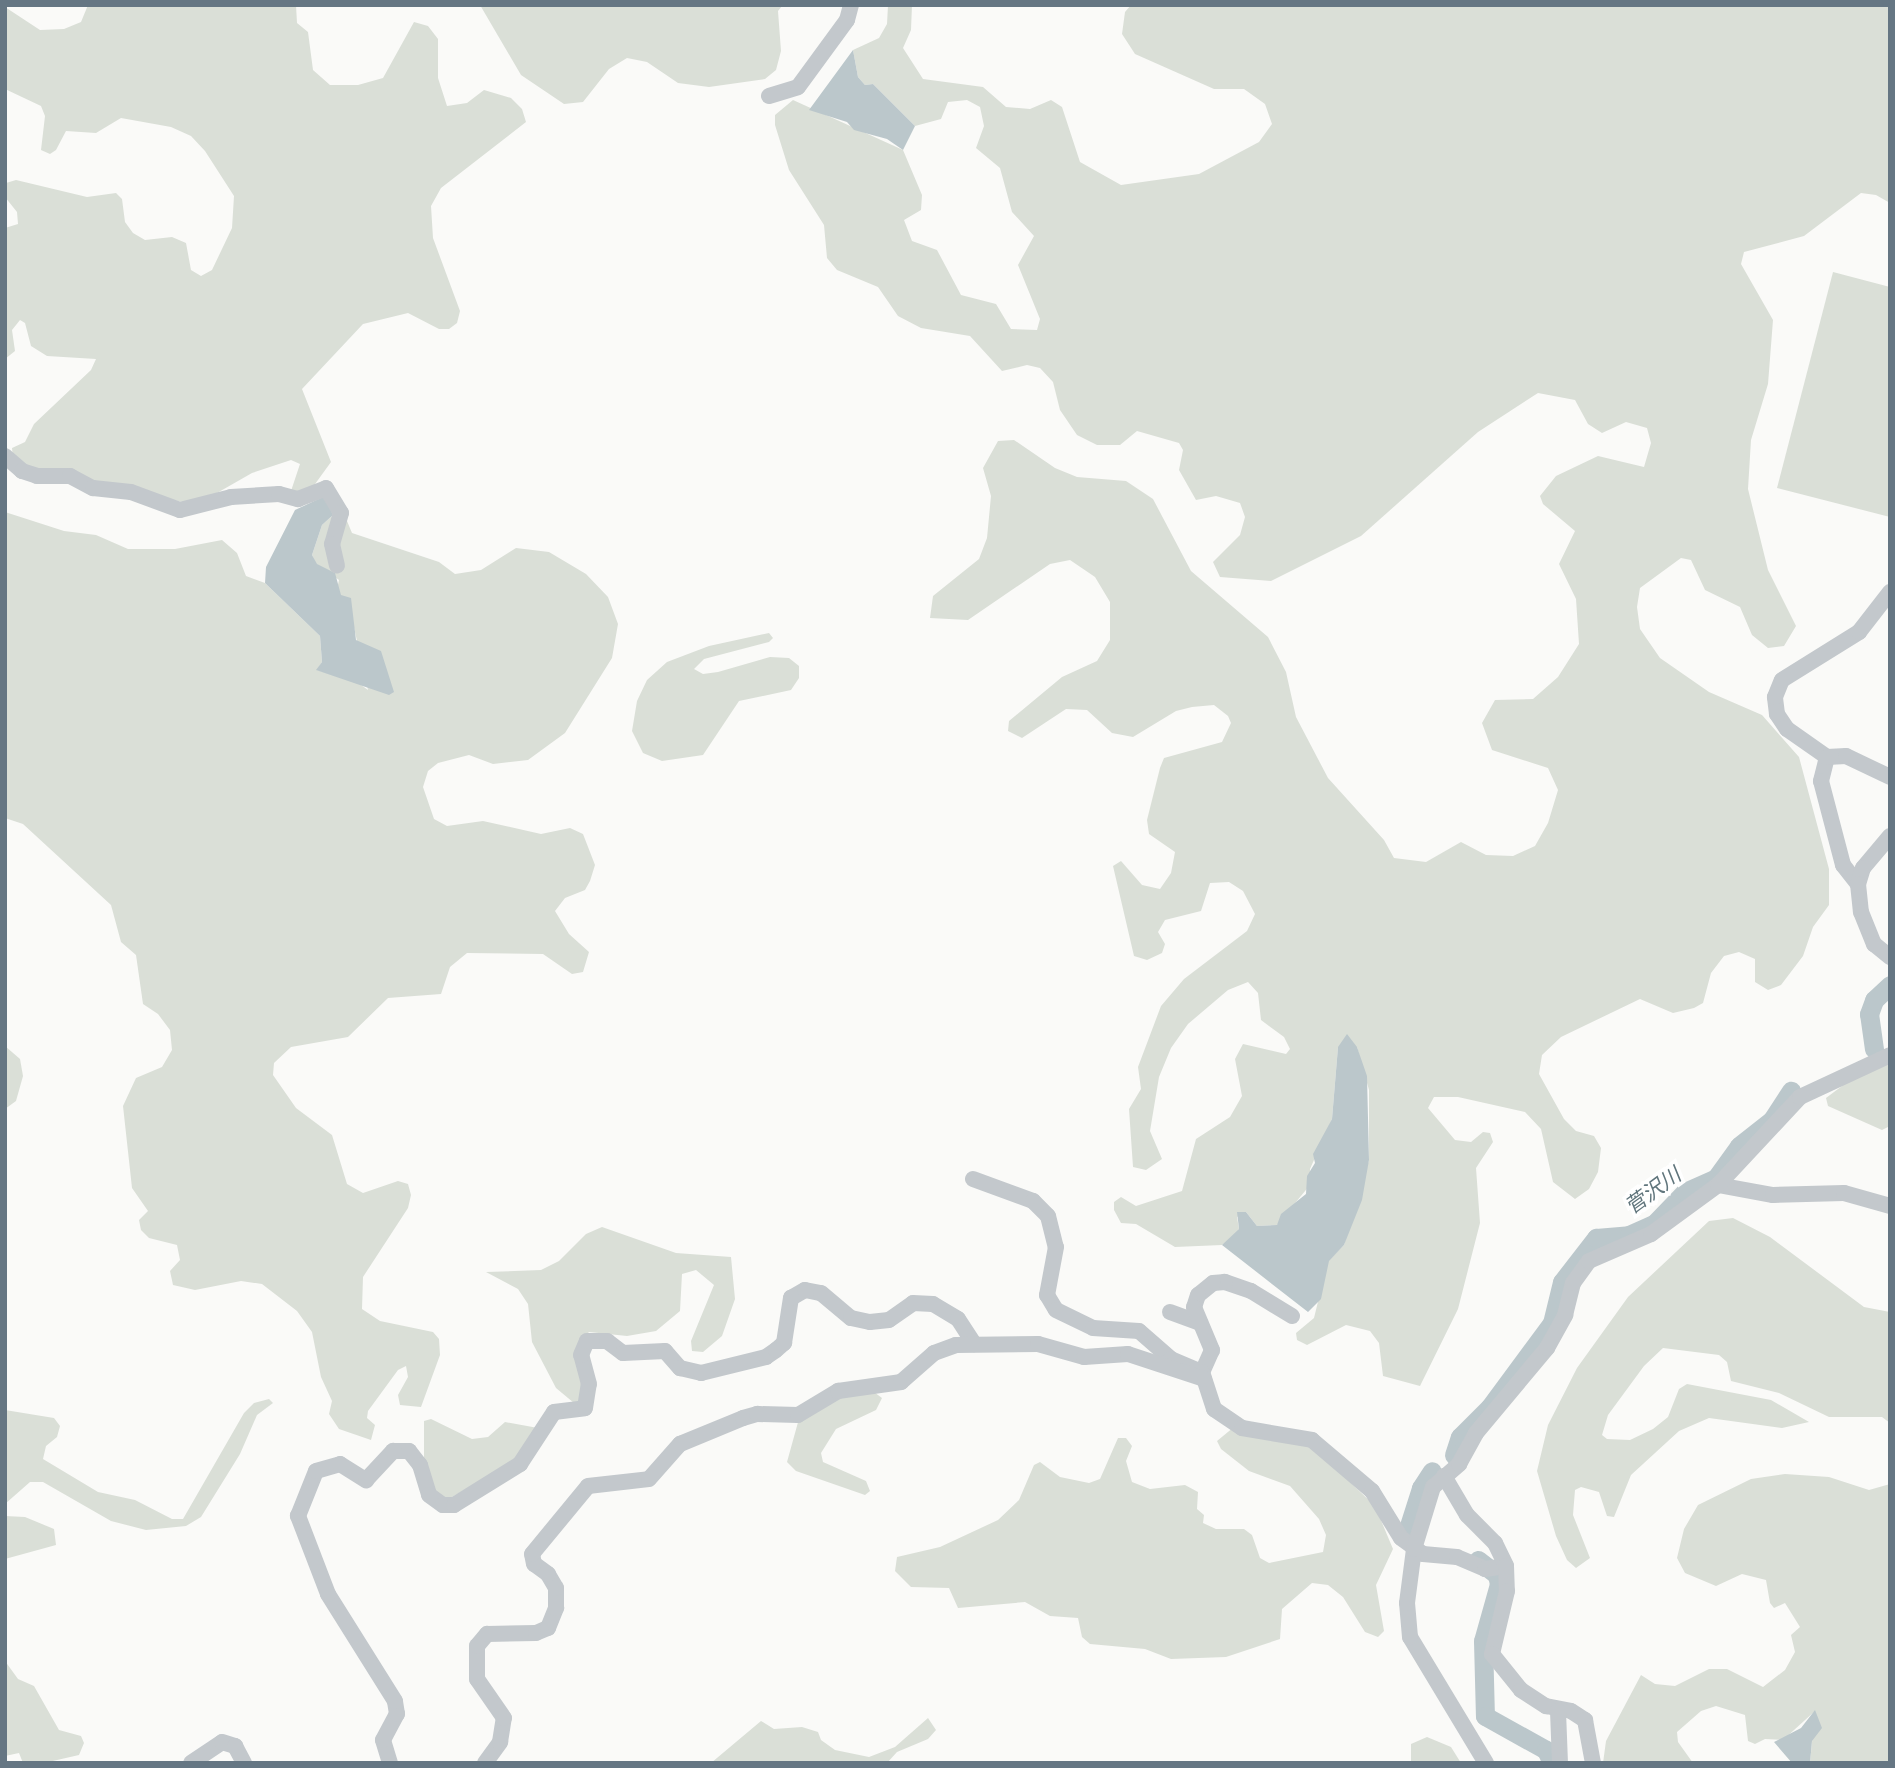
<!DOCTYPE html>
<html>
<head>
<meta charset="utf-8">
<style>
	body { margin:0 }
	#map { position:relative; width:1895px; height:1768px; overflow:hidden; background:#fafaf8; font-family:"DejaVu Sans","Noto Sans JP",sans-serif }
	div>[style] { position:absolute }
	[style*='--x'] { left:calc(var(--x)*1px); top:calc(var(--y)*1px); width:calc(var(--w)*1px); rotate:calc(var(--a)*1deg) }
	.green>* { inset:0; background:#dadfd7 }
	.water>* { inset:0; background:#bbc7cb }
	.river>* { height:19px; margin:-9.5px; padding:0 9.5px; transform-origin:9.5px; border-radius:9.5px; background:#bbc7cb }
	.minor>* { height:16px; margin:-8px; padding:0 8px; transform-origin:8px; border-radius:8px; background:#c3c8cc }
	span { translate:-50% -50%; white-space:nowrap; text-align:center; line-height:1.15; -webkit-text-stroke:7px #fff; paint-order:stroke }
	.water-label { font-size:21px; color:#60757c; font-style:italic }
	.frame { position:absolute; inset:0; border:7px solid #657683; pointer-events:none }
</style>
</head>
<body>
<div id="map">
	<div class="green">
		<i style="clip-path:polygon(88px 5px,296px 5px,297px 23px,308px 32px,313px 70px,330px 85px,358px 85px,383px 78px,414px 22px,428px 26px,438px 39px,438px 78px,447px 106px,467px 103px,484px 90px,511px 98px,522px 109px,526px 122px,441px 188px,431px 206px,433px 238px,460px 311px,457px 323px,449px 329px,439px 329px,408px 313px,363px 324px,302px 389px,331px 462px,310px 491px,291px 491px,300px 464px,291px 460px,252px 473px,196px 505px,29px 468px,13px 459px,12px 448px,25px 442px,34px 424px,91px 370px,96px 359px,47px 356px,31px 346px,25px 323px,20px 320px,12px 330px,15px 351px,5px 359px,5px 228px,18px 224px,17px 212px,5px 197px,6px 183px,16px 180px,87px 197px,116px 193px,122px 199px,125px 222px,133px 233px,145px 240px,172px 237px,186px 243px,191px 270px,201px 276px,212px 270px,232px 228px,234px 196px,205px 151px,191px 136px,171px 127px,121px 118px,96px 133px,66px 131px,56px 150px,50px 154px,41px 150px,45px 116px,41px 106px,5px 89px,5px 7px,40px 30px,64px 29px,81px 22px)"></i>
		<i style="clip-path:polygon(480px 5px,798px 5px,782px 6px,778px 11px,781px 51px,776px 70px,765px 79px,709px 87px,678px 83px,647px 62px,627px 58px,609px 69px,583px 102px,564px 104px,521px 75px)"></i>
		<i style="clip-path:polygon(888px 5px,912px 5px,911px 30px,903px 48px,923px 79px,983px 87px,1006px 107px,1030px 109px,1051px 100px,1062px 107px,1080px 162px,1121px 185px,1199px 174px,1259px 142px,1272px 124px,1265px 104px,1244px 89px,1214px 89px,1135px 54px,1122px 34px,1125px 12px,1131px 5px,1890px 5px,1890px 203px,1876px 195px,1861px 193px,1804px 236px,1744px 252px,1741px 264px,1773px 320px,1768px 384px,1751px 440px,1748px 489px,1768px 570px,1796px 626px,1784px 646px,1768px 648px,1752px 635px,1740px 607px,1705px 590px,1691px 560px,1681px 558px,1640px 588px,1637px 607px,1640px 629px,1660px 658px,1709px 692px,1762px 715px,1799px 757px,1829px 869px,1829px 905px,1813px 927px,1803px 956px,1781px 985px,1768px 990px,1755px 982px,1755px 959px,1739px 952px,1724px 956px,1711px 973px,1703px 1003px,1694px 1008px,1673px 1013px,1640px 999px,1561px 1037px,1542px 1055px,1539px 1074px,1564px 1119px,1576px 1131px,1594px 1136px,1601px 1148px,1598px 1172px,1589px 1189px,1575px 1199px,1553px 1182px,1541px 1129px,1525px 1112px,1458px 1097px,1434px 1097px,1428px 1108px,1455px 1140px,1471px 1142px,1483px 1132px,1490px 1133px,1493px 1142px,1476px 1168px,1480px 1223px,1458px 1309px,1420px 1386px,1383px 1376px,1379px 1343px,1370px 1331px,1346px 1325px,1307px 1345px,1297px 1340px,1296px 1333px,1314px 1318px,1328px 1261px,1344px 1245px,1369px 1160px,1369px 1090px,1357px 1047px,1338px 1047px,1332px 1119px,1310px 1169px,1310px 1185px,1277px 1225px,1257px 1226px,1246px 1212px,1237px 1217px,1239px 1229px,1234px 1237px,1222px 1245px,1175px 1247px,1136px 1224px,1121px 1223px,1114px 1210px,1114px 1202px,1121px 1197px,1136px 1206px,1182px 1191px,1196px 1139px,1230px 1117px,1242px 1096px,1235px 1059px,1243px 1044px,1286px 1054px,1290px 1049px,1284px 1037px,1261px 1020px,1258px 993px,1248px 982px,1228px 990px,1188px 1024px,1171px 1048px,1159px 1077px,1150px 1131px,1162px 1159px,1146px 1170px,1133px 1167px,1129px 1109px,1141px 1089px,1138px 1067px,1161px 1006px,1184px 979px,1247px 931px,1255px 914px,1243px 891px,1229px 882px,1210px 883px,1201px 911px,1165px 920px,1158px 932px,1165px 944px,1162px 953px,1147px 960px,1134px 956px,1113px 866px,1121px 861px,1142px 885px,1160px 889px,1171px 873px,1175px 852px,1149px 834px,1147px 820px,1160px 768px,1164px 758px,1222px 742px,1231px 723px,1228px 716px,1214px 705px,1192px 707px,1176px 711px,1133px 737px,1112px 733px,1087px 710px,1066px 709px,1022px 738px,1008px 731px,1009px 721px,1062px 677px,1097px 661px,1110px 640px,1110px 602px,1095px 577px,1070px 560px,1050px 564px,968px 620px,930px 618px,933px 596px,979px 559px,987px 538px,991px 496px,983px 468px,998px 441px,1014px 440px,1055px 468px,1077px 477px,1126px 481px,1153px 499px,1191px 571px,1268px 637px,1286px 672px,1296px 717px,1328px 778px,1384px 840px,1394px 858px,1426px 862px,1461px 842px,1486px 855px,1513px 856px,1535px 846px,1548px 823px,1558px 790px,1548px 768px,1492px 750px,1482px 723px,1495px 700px,1533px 699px,1558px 677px,1579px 644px,1576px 599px,1559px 564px,1575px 531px,1543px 504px,1540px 496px,1556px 476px,1598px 456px,1644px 467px,1651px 443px,1647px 428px,1626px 422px,1602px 433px,1588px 424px,1575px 400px,1538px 393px,1478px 432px,1361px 536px,1271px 581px,1220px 577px,1213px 562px,1240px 535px,1245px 517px,1240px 503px,1216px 496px,1196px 500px,1179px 470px,1183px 450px,1179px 443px,1137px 431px,1120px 445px,1097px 445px,1077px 435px,1060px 410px,1053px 382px,1040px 368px,1027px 365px,1002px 371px,970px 336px,921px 328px,898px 316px,878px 287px,837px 270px,827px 258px,824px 225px,789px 170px,775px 125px,775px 115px,793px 100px,903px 150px,922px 195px,921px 210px,904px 220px,912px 241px,937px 250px,961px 295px,996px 304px,1011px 329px,1037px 330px,1040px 319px,1018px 265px,1034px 236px,1012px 212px,1000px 168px,976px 148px,984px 126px,980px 107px,967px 100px,948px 102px,941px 119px,915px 126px,873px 84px,865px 85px,858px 77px,853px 50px,879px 38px,887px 24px)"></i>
		<i style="clip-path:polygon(1833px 272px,1890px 287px,1890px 517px,1777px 488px)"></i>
		<i style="clip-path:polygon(5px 512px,64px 531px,96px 535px,128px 549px,175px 549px,222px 540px,237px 553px,246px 576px,265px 583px,320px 636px,322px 662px,317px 670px,357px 682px,368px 690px,353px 623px,337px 589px,339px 580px,316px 564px,312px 555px,322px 525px,333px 515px,347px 521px,352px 533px,439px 562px,455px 574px,481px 570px,516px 548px,549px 552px,586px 574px,608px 597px,618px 624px,612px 658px,565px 733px,528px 760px,493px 764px,469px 755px,438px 763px,428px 771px,423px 787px,434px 819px,447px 826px,483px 821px,541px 834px,570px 828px,583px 834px,595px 865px,590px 881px,585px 890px,565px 898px,555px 911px,569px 934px,589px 952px,583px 972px,572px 974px,543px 954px,467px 953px,450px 967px,441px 994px,388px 998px,348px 1037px,291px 1047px,274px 1063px,273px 1075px,296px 1108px,332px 1135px,347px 1184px,363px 1193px,398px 1181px,408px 1184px,411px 1195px,408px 1208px,363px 1277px,362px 1309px,380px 1321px,433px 1332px,439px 1339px,440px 1355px,421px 1407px,400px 1405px,398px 1395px,408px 1377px,406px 1366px,398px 1370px,368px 1411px,367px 1418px,375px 1425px,371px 1440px,339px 1429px,329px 1414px,332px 1401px,321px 1377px,312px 1332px,297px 1311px,262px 1284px,241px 1281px,195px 1290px,173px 1285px,170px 1271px,180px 1260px,177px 1245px,149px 1238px,141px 1230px,139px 1220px,148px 1211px,132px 1188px,123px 1106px,136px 1078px,162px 1067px,172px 1050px,170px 1030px,158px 1014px,143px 1004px,136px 955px,121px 942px,111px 905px,23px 824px,5px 818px)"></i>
		<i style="clip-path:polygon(769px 633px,773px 638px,769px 642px,704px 659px,694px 669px,703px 674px,718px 672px,770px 657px,789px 658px,799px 666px,799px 678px,791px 690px,739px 701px,703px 755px,662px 761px,643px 753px,632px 731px,637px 701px,647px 680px,667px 662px,709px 646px)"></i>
		<i style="clip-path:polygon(5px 1046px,20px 1059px,23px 1076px,16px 1101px,5px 1109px)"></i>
		<i style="clip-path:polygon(1890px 1050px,1890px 1126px,1882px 1130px,1828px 1106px,1826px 1098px)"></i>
		<i style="clip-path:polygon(1733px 1218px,1770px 1237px,1864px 1307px,1890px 1312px,1890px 1423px,1882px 1417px,1829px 1417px,1779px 1393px,1731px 1381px,1727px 1362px,1719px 1355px,1663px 1348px,1644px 1366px,1608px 1415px,1602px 1435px,1607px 1439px,1630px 1440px,1653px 1429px,1668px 1417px,1679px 1389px,1687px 1384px,1771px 1400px,1809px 1422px,1782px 1428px,1709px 1418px,1679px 1431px,1631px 1475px,1614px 1517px,1607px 1516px,1599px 1492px,1581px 1487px,1575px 1490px,1573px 1515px,1590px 1558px,1576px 1568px,1567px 1560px,1556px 1536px,1537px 1471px,1548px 1425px,1577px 1368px,1628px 1297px,1709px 1221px)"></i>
		<i style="clip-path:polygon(602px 1227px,676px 1253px,731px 1257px,735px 1299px,722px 1336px,703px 1352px,692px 1351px,691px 1341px,714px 1285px,696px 1270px,682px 1274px,680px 1311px,656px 1331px,627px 1336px,589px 1332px,582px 1339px,587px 1401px,574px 1403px,556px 1388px,532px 1342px,528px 1304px,518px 1289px,486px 1272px,541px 1270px,559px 1261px,586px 1234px)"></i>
		<i style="clip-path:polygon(874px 1392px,882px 1398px,876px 1410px,836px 1429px,821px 1453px,823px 1462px,866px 1481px,870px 1491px,865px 1495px,796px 1471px,787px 1462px,800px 1415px,819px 1396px)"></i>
		<i style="clip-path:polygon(269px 1399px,273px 1403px,257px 1415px,240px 1454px,201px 1517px,186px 1526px,146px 1530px,111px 1521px,43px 1482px,30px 1482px,5px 1504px,5px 1410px,54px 1418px,60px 1426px,57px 1437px,46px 1446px,43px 1459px,98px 1492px,135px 1500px,172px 1519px,183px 1519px,244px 1413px,254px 1403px)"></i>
		<i style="clip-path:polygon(431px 1419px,472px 1439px,488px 1437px,505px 1422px,538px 1428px,528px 1453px,445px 1501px,429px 1488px,424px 1462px,424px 1421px)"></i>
		<i style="clip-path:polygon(1234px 1427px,1312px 1446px,1375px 1506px,1393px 1549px,1376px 1585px,1384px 1631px,1378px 1637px,1365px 1632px,1343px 1597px,1328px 1585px,1312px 1583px,1282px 1609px,1280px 1639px,1226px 1657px,1171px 1659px,1145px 1649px,1090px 1644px,1082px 1637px,1078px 1618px,1050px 1616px,1025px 1602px,958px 1608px,949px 1588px,911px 1587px,895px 1571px,897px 1557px,940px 1547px,998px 1520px,1019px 1500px,1034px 1465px,1040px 1462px,1060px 1477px,1089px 1483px,1100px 1479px,1118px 1438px,1126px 1438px,1132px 1446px,1126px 1461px,1132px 1482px,1150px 1489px,1185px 1485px,1198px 1492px,1197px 1509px,1204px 1515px,1203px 1523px,1216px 1529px,1244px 1529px,1252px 1535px,1260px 1558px,1269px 1563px,1323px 1552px,1326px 1535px,1319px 1519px,1290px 1486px,1249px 1471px,1221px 1449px,1217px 1441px)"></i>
		<i style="clip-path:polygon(1785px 1474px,1829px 1477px,1869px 1490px,1890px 1484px,1890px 1763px,1810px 1763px,1815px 1711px,1783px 1740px,1765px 1739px,1755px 1744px,1748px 1741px,1745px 1715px,1716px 1706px,1701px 1711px,1677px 1732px,1678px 1742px,1693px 1763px,1603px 1763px,1606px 1741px,1641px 1675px,1655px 1684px,1675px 1686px,1709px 1669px,1727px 1669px,1763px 1687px,1785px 1670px,1795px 1652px,1791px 1635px,1800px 1627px,1785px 1603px,1774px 1608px,1770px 1603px,1766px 1580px,1742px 1574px,1716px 1586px,1685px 1573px,1677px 1558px,1684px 1529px,1698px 1505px,1751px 1479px)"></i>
		<i style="clip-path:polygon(5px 1516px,25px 1517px,54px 1529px,56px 1545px,5px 1559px)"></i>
		<i style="clip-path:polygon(5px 1661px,18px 1679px,34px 1686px,59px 1730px,81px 1736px,84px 1743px,79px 1755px,44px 1763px,23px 1763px,19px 1753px,5px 1756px)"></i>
		<i style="clip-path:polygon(928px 1718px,936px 1730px,928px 1739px,897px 1752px,887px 1763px,711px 1763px,761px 1721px,774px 1729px,802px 1727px,818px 1732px,821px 1740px,835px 1750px,869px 1757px,895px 1747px)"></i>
		<i style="clip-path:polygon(1427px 1737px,1451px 1747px,1461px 1763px,1411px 1763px,1411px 1744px)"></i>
	</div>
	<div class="water">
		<i style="clip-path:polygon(853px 50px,858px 77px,865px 85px,873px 84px,915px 126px,903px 150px,887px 139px,854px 130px,847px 122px,809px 110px)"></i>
		<i style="clip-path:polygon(325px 496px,333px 515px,322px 525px,312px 555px,317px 564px,335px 573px,341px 595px,351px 598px,356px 640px,381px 651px,394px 692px,389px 695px,316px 670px,322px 662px,320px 636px,265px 583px,266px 567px,295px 510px)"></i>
		<i style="clip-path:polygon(1347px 1034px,1357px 1047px,1367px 1076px,1369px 1160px,1362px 1200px,1344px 1245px,1329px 1261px,1321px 1299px,1308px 1312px,1222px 1245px,1239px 1229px,1237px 1212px,1246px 1212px,1257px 1226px,1277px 1225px,1281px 1214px,1306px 1194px,1307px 1176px,1315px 1163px,1313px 1154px,1332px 1119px,1338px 1047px)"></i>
		<i style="clip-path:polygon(1815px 1710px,1822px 1728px,1812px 1741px,1810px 1763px,1792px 1763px,1774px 1742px,1801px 1728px)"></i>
	</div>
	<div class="river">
		<i style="--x:1874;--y:1049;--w:35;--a:-98"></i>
		<i style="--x:1869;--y:1014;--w:15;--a:-70"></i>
		<i style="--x:1874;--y:1000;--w:22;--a:-43"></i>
		<i style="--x:1454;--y:1455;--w:19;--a:-72"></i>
		<i style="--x:1460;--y:1437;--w:42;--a:-45"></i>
		<i style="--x:1490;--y:1407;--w:104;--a:-53.6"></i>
		<i style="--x:1552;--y:1323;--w:42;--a:-76.3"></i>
		<i style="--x:1562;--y:1282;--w:56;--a:-52.3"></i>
		<i style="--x:1596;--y:1238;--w:33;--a:-5"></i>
		<i style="--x:1629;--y:1235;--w:27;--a:-24"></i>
		<i style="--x:1654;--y:1224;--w:45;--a:-45.9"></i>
		<i style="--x:1685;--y:1192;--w:34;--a:-24"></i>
		<i style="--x:1716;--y:1178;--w:39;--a:-54"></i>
		<i style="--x:1739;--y:1146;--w:42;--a:-38.2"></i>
		<i style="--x:1772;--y:1120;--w:35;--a:-57"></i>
		<i style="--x:1407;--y:1532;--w:46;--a:-72.3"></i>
		<i style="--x:1421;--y:1488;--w:20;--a:-57"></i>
		<i style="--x:1478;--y:1560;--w:24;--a:38"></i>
		<i style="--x:1497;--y:1575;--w:9;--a:77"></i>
		<i style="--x:1499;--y:1584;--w:59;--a:105.7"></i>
		<i style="--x:1483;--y:1641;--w:75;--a:88.5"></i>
		<i style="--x:1485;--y:1716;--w:70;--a:29.1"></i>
		<i style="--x:1546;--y:1750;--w:14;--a:65"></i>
	</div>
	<div class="minor">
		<i style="--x:769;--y:96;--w:30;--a:-17"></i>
		<i style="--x:798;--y:87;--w:83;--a:-53.8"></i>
		<i style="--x:847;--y:20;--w:16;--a:-75"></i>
		<i style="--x:5;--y:456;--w:23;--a:41"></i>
		<i style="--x:22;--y:471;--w:16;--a:18"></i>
		<i style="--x:37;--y:476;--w:33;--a:0"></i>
		<i style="--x:70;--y:476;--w:26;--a:28"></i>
		<i style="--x:93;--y:488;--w:38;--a:6"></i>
		<i style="--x:131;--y:492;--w:52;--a:20.2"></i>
		<i style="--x:180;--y:510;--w:53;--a:-14.3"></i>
		<i style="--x:231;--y:497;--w:48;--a:-3.6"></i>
		<i style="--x:279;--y:494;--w:20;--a:15"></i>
		<i style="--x:298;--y:499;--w:30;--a:-21"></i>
		<i style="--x:326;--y:488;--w:29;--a:59"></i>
		<i style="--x:341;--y:513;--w:32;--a:106"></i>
		<i style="--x:332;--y:544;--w:22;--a:77"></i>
		<i style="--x:1827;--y:757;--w:49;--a:-145"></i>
		<i style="--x:1787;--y:729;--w:18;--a:-124"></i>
		<i style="--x:1777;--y:714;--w:17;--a:-97"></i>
		<i style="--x:1775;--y:697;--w:18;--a:-68"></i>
		<i style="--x:1782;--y:680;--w:91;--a:-31.9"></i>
		<i style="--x:1859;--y:632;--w:51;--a:-52.2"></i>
		<i style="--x:1827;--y:757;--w:25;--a:104"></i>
		<i style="--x:1821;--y:781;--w:87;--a:75.3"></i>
		<i style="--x:1843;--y:865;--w:24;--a:52"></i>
		<i style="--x:1827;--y:757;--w:19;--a:-3"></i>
		<i style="--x:1846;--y:756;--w:49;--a:25.5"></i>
		<i style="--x:1890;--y:836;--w:42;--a:130.2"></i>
		<i style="--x:1863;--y:868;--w:17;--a:107"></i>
		<i style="--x:1858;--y:884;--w:28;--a:84"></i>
		<i style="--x:1861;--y:912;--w:35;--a:68"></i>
		<i style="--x:1874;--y:944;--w:21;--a:39"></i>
		<i style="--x:973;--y:1179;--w:64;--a:20.1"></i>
		<i style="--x:1033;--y:1201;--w:21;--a:45"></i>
		<i style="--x:1048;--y:1216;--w:32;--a:76"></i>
		<i style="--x:1056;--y:1247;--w:49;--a:100.6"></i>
		<i style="--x:1047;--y:1295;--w:17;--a:59"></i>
		<i style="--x:1056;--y:1310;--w:41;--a:25.9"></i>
		<i style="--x:1093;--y:1328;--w:46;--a:3.7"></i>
		<i style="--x:1139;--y:1331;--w:43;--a:41.2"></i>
		<i style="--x:1171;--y:1359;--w:34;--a:23"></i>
		<i style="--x:1718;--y:1185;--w:56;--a:10.3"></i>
		<i style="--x:1773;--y:1195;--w:71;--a:-1.6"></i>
		<i style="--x:1844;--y:1193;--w:48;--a:15.8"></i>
		<i style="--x:1170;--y:1312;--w:32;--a:20"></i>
		<i style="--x:1292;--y:1316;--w:48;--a:-148.6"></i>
		<i style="--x:1251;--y:1291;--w:28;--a:-161"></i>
		<i style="--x:1225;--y:1282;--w:12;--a:175"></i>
		<i style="--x:1213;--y:1283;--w:19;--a:141"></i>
		<i style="--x:1198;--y:1295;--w:13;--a:108"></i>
		<i style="--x:1194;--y:1307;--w:47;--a:67.3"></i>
		<i style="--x:1212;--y:1350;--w:24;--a:114"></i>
		<i style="--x:1202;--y:1372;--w:39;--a:72"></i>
		<i style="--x:1214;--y:1409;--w:34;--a:34"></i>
		<i style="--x:1242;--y:1428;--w:71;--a:9.7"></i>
		<i style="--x:1312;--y:1440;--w:79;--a:40.4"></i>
		<i style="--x:1372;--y:1491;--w:55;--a:58.3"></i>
		<i style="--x:1401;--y:1538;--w:27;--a:36"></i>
		<i style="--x:1423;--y:1554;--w:34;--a:5"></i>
		<i style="--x:1457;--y:1557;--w:30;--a:23"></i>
		<i style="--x:1485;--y:1569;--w:21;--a:-8"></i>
		<i style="--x:1444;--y:1476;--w:45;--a:59.5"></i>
		<i style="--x:1467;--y:1515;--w:40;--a:45"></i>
		<i style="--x:1495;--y:1543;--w:25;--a:64"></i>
		<i style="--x:1506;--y:1566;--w:25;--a:88"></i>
		<i style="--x:1507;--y:1591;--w:65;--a:103.4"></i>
		<i style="--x:1492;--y:1654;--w:46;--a:51.1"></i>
		<i style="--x:1521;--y:1690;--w:30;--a:33"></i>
		<i style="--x:1546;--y:1706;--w:25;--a:11"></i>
		<i style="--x:1571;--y:1711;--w:17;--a:33"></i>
		<i style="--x:1585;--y:1720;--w:44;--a:79.5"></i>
		<i style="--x:1558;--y:1711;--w:52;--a:87.8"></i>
		<i style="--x:191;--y:1763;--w:37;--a:-34"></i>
		<i style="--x:222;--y:1742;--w:14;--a:17"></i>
		<i style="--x:235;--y:1746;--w:19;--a:62"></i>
		<i style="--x:390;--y:1763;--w:24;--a:-107"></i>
		<i style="--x:383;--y:1740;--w:30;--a:-62"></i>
		<i style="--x:397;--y:1714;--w:13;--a:-99"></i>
		<i style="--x:395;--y:1701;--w:126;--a:-122.1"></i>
		<i style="--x:328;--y:1594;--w:84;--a:-111"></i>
		<i style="--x:298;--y:1516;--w:48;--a:-68.2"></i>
		<i style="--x:316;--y:1471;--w:25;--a:-16"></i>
		<i style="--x:340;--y:1464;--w:31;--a:32"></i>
		<i style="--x:366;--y:1480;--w:40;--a:-47"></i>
		<i style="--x:393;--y:1451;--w:16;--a:0"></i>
		<i style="--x:409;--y:1451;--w:18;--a:52"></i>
		<i style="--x:420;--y:1465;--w:31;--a:73"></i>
		<i style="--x:429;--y:1495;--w:17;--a:36"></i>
		<i style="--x:443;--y:1505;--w:11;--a:0"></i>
		<i style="--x:454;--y:1505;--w:78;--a:-31.8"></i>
		<i style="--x:520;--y:1464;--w:62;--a:-56.8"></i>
		<i style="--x:554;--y:1412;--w:31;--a:-7"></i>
		<i style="--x:585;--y:1408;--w:24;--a:-81"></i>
		<i style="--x:589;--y:1384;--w:30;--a:-105"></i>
		<i style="--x:581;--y:1355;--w:15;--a:-67"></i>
		<i style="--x:587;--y:1341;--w:20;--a:0"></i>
		<i style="--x:607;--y:1341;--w:20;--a:37"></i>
		<i style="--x:623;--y:1353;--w:42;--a:-2.7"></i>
		<i style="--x:665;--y:1351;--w:23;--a:49"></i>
		<i style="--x:680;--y:1368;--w:22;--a:13"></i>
		<i style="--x:701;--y:1373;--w:67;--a:-13.8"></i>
		<i style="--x:766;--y:1357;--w:12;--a:-35"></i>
		<i style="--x:776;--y:1350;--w:11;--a:-41"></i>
		<i style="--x:784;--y:1343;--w:46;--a:-81.2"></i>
		<i style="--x:791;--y:1298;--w:16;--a:-30"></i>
		<i style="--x:805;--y:1290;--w:16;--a:11"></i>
		<i style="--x:821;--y:1293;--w:39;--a:40"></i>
		<i style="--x:851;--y:1318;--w:19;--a:12"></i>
		<i style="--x:870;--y:1322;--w:19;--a:-6"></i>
		<i style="--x:889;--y:1320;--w:29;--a:-35"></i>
		<i style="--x:913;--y:1303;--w:20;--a:3"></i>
		<i style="--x:933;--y:1304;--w:29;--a:31"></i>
		<i style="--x:958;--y:1319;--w:30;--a:57"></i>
		<i style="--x:485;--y:1763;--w:26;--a:-54"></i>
		<i style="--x:500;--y:1742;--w:24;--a:-81"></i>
		<i style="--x:504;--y:1718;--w:47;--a:-124.7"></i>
		<i style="--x:477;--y:1679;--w:33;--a:-90"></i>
		<i style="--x:477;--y:1646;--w:16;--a:-50"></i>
		<i style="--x:487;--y:1634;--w:49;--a:-1.2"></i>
		<i style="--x:536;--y:1633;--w:13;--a:-23"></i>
		<i style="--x:548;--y:1628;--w:22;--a:-68"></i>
		<i style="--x:556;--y:1608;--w:20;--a:-90"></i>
		<i style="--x:556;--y:1588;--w:16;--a:-120"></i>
		<i style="--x:548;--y:1574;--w:17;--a:-144"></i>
		<i style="--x:534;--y:1564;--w:10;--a:-101"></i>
		<i style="--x:532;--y:1554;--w:88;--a:-50.5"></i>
		<i style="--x:588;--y:1486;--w:61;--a:-6.5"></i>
		<i style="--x:649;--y:1479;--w:47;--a:-48.5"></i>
		<i style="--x:680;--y:1444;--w:68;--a:-22.4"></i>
		<i style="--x:743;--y:1418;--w:15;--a:-16"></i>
		<i style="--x:757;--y:1414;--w:41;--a:1.4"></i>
		<i style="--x:798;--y:1415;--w:47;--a:-31"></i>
		<i style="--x:838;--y:1391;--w:64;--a:-8.1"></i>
		<i style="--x:901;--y:1382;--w:44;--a:-41.3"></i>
		<i style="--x:934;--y:1353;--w:23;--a:-20"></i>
		<i style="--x:956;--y:1345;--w:82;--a:-0.7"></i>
		<i style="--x:1038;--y:1344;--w:48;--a:15.8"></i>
		<i style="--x:1084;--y:1357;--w:44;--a:-3.9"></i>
		<i style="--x:1128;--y:1354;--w:80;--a:18.2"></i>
		<i style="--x:1486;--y:1763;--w:147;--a:-121.1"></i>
		<i style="--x:1410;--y:1637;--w:34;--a:-95"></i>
		<i style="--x:1407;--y:1603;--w:54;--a:-82.6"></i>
		<i style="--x:1414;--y:1549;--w:65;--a:-73"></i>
		<i style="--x:1433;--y:1487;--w:35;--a:-41"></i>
		<i style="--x:1459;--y:1464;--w:35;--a:-61"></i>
		<i style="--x:1476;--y:1433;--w:111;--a:-50.1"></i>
		<i style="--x:1547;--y:1348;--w:38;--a:-61"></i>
		<i style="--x:1565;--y:1315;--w:33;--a:-76"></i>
		<i style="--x:1573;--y:1283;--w:27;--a:-54"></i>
		<i style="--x:1589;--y:1261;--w:68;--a:-23.5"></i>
		<i style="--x:1651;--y:1234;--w:83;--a:-36.2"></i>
		<i style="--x:1718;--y:1185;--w:120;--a:-47"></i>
		<i style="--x:1800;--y:1097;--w:99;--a:-25"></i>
	</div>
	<div class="water-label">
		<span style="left:1653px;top:1191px;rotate:-36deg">菅沢川</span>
	</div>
	<div class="frame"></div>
</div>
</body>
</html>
